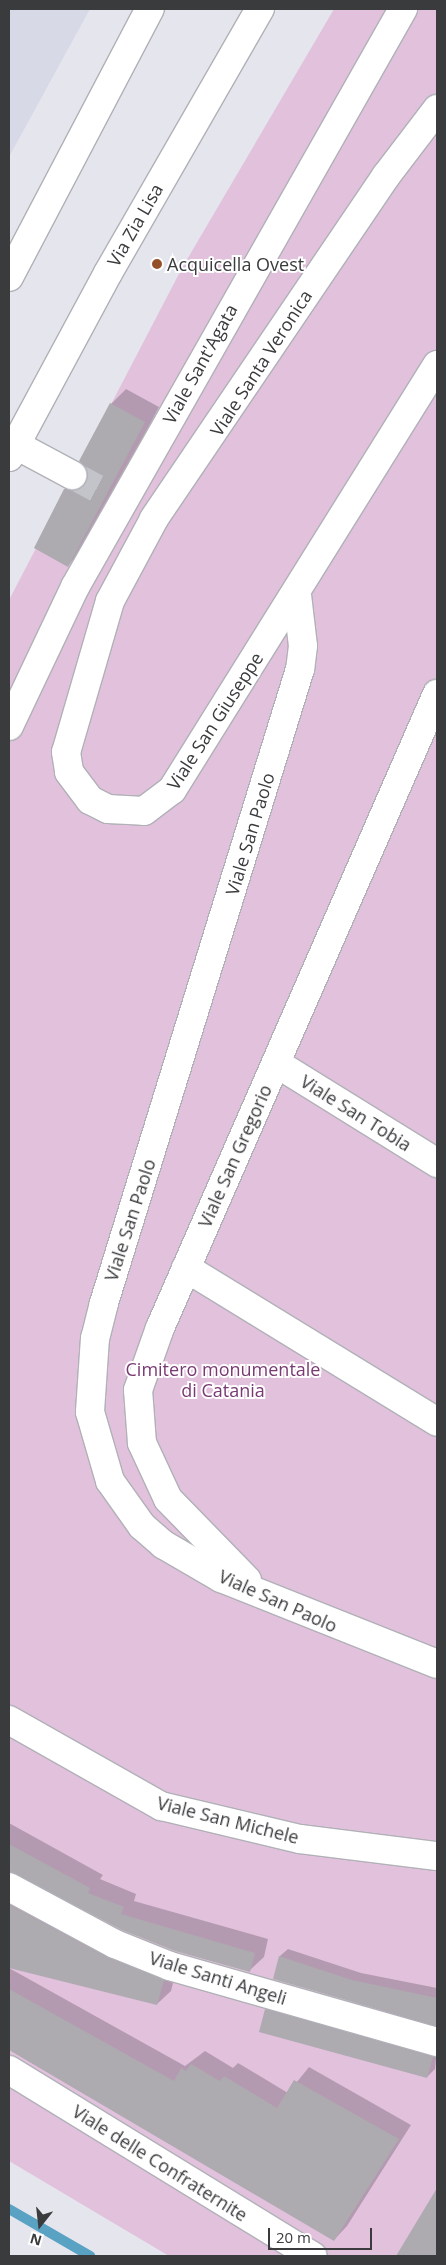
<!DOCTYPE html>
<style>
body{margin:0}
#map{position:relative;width:446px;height:2265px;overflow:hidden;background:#e5e6ed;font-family:"Open Sans",sans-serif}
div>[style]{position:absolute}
.built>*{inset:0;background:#d7d9e7}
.green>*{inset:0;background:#e2c1dd}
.shadow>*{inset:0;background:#0003}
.stream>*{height:10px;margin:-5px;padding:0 5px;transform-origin:5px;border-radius:5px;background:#59a2c3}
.building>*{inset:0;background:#adaab0}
.pedestrian-tunnel>*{height:28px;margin-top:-14px;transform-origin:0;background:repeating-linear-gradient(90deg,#c3c4ca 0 28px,transparent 0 42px)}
.roads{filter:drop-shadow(1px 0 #b0b1b7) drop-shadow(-1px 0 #b0b1b7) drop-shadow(0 1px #b0b1b7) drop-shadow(0 -1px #b0b1b7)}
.pedestrian>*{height:28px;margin:-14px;padding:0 14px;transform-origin:14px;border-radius:14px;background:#fff}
.primary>*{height:28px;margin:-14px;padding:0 14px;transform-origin:14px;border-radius:14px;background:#fff}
.dots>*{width:14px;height:14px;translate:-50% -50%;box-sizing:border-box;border:2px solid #fff;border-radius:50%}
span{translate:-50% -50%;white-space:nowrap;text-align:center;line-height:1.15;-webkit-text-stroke:4px #fff;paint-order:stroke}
.street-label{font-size:18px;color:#3a3b3d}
.poi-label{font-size:18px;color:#3a3b3d}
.left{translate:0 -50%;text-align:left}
.park-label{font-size:18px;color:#793973}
.frame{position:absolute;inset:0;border:10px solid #3a3b3d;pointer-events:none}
.north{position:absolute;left:15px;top:2200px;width:50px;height:50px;-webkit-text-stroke:4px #fff;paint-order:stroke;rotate:196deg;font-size:14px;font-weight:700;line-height:20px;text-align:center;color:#3a3b3d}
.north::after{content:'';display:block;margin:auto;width:18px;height:22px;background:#3a3b3d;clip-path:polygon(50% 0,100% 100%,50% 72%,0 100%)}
.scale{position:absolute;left:268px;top:2228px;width:104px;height:22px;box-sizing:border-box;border:2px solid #3a3b3d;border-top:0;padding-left:6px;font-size:15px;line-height:18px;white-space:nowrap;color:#3a3b3d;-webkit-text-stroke:4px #fff;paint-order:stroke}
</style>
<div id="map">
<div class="built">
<div style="clip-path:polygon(9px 9px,90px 9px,9px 157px)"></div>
</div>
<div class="green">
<div style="clip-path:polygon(334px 9px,437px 9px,437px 2256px,169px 2256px,9px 2161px,9px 600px,182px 268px)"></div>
</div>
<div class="shadow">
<div style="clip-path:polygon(126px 389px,159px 407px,83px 550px,68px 565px,66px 489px,80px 474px,87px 474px,111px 404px)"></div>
<div style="clip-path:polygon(9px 1823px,103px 1875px,100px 1879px,136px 1894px,134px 1901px,268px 1939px,264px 1957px,250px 1970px,122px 1929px,9px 1870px)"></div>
<div style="clip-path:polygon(9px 1881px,177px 1967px,171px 1991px,157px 2004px,9px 1966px)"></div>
<div style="clip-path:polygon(288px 1949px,361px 1973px,437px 1988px,437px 2027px,275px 1978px,280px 1956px)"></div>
<div style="clip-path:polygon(9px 1968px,185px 2066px,205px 2051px,233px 2068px,238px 2063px,288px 2093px,309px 2067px,411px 2125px,347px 2226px,334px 2240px,9px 2035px)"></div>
<div style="clip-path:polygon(274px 2002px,437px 2048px,435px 2069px,427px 2077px,266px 2010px)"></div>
<div style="clip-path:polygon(437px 2195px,437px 2256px,398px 2256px,430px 2202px)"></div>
</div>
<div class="stream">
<div style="left:9px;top:2209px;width:94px;rotate:30.1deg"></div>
</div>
<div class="building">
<div style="clip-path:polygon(110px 403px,145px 422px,68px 567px,34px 548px,64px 489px,80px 488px,86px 482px,85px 467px,79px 461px)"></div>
<div style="clip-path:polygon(9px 1844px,90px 1888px,88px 1893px,124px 1907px,121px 1914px,255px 1953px,250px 1972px,175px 1951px,122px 1930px,9px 1871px)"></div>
<div style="clip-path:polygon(9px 1905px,108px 1958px,164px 1980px,157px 2005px,9px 1968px)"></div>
<div style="clip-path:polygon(279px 1956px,352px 1980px,437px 1998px,437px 2026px,273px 1979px)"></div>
<div style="clip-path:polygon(9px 1989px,174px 2081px,181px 2068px,186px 2071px,191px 2064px,220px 2081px,224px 2076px,277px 2108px,294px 2080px,399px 2139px,334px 2241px,9px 2050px)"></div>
<div style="clip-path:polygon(265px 2009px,433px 2057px,427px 2078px,259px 2032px)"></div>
<div style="clip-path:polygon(437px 2188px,437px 2256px,396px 2256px)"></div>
</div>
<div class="pedestrian-tunnel">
<div style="left:72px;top:475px;width:40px;rotate:28deg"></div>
</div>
<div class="roads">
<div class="pedestrian">
<div style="left:437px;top:109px;width:84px;rotate:127.3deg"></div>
<div style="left:386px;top:176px;width:414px;rotate:124.1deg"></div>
<div style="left:154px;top:519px;width:93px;rotate:118.2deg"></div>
<div style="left:110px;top:601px;width:157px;rotate:106.2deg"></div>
<div style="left:66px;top:752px;width:20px;rotate:81deg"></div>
<div style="left:69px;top:772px;width:35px;rotate:53deg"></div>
<div style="left:90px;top:800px;width:20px;rotate:27deg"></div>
<div style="left:108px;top:809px;width:36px;rotate:3deg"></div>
<div style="left:144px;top:811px;width:35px;rotate:-37deg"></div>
<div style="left:172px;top:790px;width:501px;rotate:-58.06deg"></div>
<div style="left:16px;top:445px;width:64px;rotate:28.2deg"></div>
<div style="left:297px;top:595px;width:51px;rotate:83.3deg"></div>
<div style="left:303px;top:646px;width:23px;rotate:97deg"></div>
<div style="left:300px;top:669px;width:664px;rotate:107.18deg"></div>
<div style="left:104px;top:1303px;width:36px;rotate:104deg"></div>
<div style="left:95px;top:1338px;width:74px;rotate:93.9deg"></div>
<div style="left:90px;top:1412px;width:72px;rotate:73.8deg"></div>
<div style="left:110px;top:1481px;width:55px;rotate:54.6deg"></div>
<div style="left:142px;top:1526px;width:29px;rotate:41deg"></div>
<div style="left:164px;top:1545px;width:66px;rotate:30.1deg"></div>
<div style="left:221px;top:1578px;width:232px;rotate:21.7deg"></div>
<div style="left:9px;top:726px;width:154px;rotate:-64.6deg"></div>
<div style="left:75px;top:587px;width:665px;rotate:-60.43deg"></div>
<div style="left:276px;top:1063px;width:190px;rotate:31.8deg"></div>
<div style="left:186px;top:1268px;width:294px;rotate:31.5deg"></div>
<div style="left:247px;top:1580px;width:113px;rotate:-134.3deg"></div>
<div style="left:168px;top:1499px;width:62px;rotate:-114.9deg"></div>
<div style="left:142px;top:1443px;width:53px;rotate:-94.3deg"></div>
<div style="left:138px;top:1390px;width:66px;rotate:-70.5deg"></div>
<div style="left:160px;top:1328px;width:692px;rotate:-66.4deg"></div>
<div style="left:9px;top:1720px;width:175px;rotate:29.5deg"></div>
<div style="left:161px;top:1806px;width:143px;rotate:13.4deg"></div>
<div style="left:300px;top:1839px;width:138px;rotate:7.1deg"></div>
<div style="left:9px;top:1887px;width:120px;rotate:28.3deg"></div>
<div style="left:115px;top:1944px;width:59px;rotate:21.8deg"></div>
<div style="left:170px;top:1966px;width:278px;rotate:15.9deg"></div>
<div style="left:9px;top:2070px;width:356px;rotate:31.5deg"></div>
</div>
<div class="primary">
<div style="left:9px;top:277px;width:303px;rotate:-62.3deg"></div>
<div style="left:9px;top:457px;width:209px;rotate:-61.7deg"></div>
<div style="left:108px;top:273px;width:305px;rotate:-60.1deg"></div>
</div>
</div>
<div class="dots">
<div style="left:157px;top:264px;background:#965029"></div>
</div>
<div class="street-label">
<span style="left:135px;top:225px;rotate:-60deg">Via Zia Lisa</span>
<span style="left:261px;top:363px;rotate:-57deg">Viale Santa Veronica</span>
<span style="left:200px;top:364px;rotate:-61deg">Viale Sant'Agata</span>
<span style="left:215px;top:721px;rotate:-57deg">Viale San Giuseppe</span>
<span style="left:250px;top:834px;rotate:-73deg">Viale San Paolo</span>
<span style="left:356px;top:1113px;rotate:32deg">Viale San Tobia</span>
<span style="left:235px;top:1156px;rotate:-66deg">Viale San Gregorio</span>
<span style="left:130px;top:1220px;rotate:-72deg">Viale San Paolo</span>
<span style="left:278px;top:1601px;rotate:24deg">Viale San Paolo</span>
<span style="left:228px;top:1820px;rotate:14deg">Viale San Michele</span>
<span style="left:218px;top:1978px;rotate:17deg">Viale Santi Angeli</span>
<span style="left:160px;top:2163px;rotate:32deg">Viale delle Confraternite</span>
</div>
<div class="poi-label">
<span class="left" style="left:167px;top:264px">Acquicella Ovest</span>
</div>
<div class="park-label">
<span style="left:223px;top:1380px">Cimitero monumentale<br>di Catania</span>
</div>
<div class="frame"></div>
<div class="north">N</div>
<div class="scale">20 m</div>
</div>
